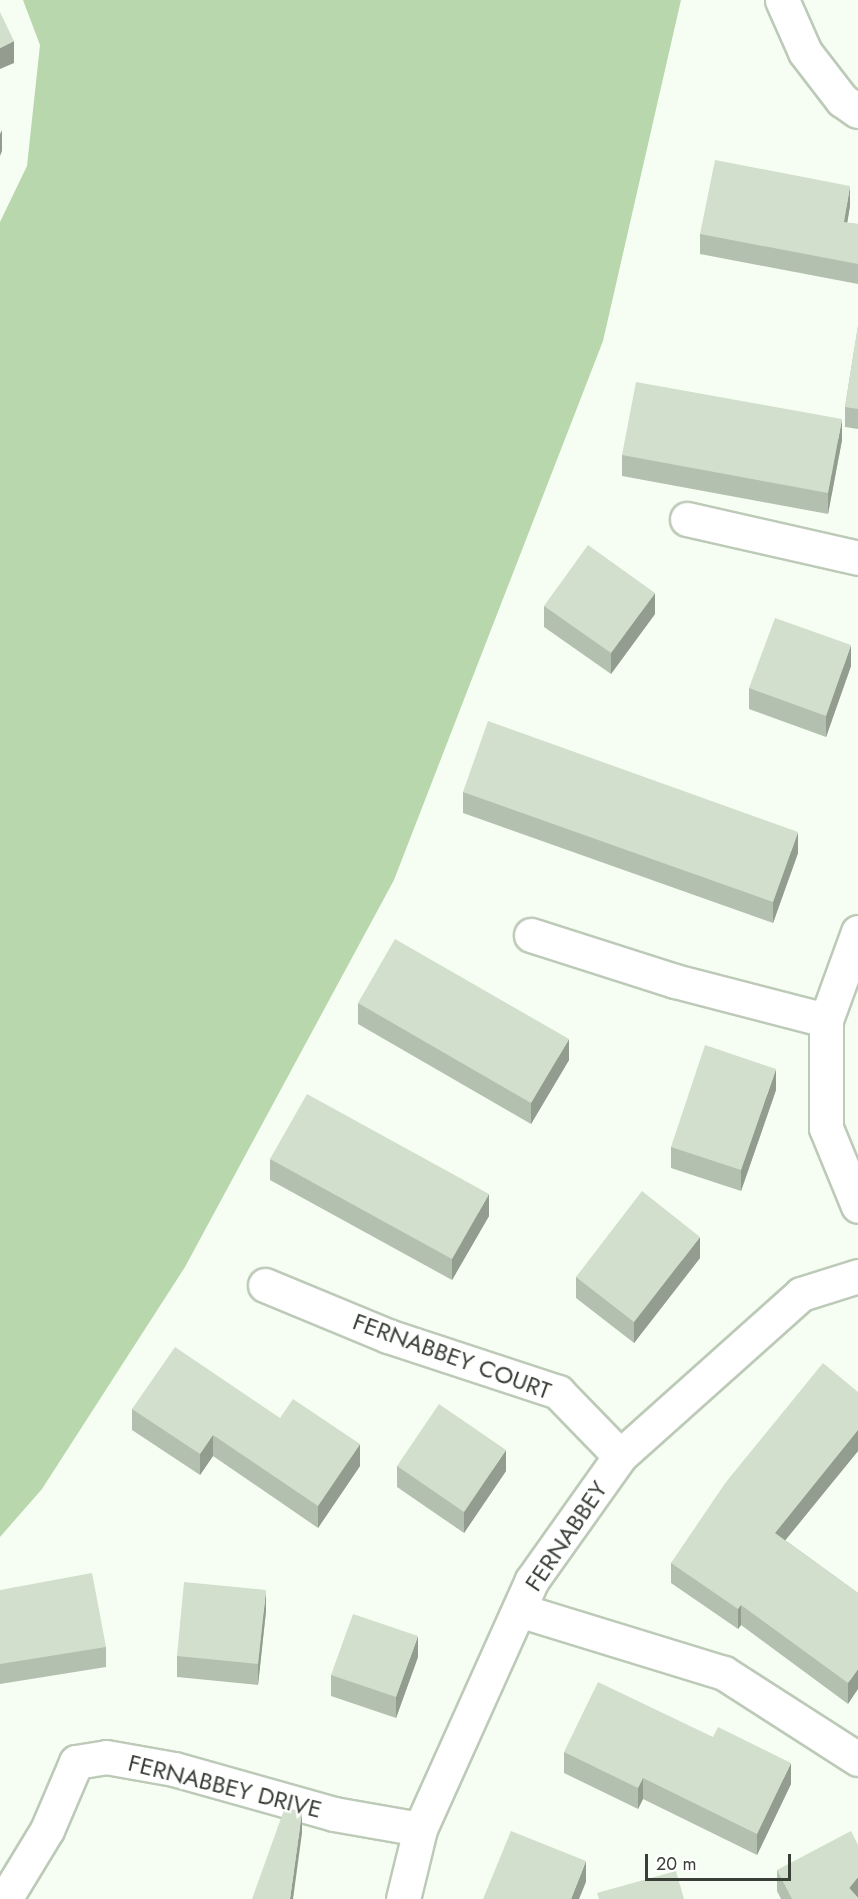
<!DOCTYPE html>
<style>
body{margin:0}
#map{position:relative;width:858px;height:1899px;overflow:hidden;background:#f6fef3;font-family:Jost,sans-serif}
div>[style]{position:absolute}
.green>*{inset:0;background:#b8d7ad}
.roads{filter:drop-shadow(2px 0 #bdcab8) drop-shadow(-2px 0 #bdcab8) drop-shadow(0 2px #bdcab8) drop-shadow(0 -2px #bdcab8)}
.street>*{height:33px;margin:-16.5px;padding:0 16.5px;transform-origin:16.5px;border-radius:16.5px;background:#fff}
.wall>*{inset:0;background:#b4c0af}
.shaded-wall>*{inset:0;background:#929c8f}
.building>*{inset:0;background:#d1dfcc}
span{translate:-50% -50%;white-space:nowrap;text-align:center;line-height:1.15;-webkit-text-stroke:4.5px #fff;paint-order:stroke}
.street-label{font-size:24px;color:#393f37}
.scale{position:absolute;left:645px;top:1854px;width:146px;height:27px;box-sizing:border-box;border:3px solid #393f37;border-top:0;padding-left:8px;font-size:18px;line-height:21px;white-space:nowrap;color:#393f37;-webkit-text-stroke:4px #fff;paint-order:stroke}
</style>
<div id="map">
<div class="green">
<div style="clip-path:polygon(23px 0,681px 0,603px 341px,394px 880px,185px 1267px,42px 1489px,0 1537px,0 222px,27px 166px,40px 45px)"></div>
</div>
<div class="roads">
<div class="street">
<div style="left:782px;top:0;width:57px;rotate:66.1deg"></div>
<div style="left:805px;top:52px;width:61px;rotate:52.4deg"></div>
<div style="left:842px;top:100px;width:19px;rotate:35deg"></div>
<div style="left:687px;top:519px;width:175px;rotate:12.8deg"></div>
<div style="left:858px;top:932px;width:94px;rotate:110deg"></div>
<div style="left:826px;top:1020px;width:108px;rotate:90deg"></div>
<div style="left:826px;top:1128px;width:84px;rotate:67.7deg"></div>
<div style="left:531px;top:935px;width:151px;rotate:17.7deg"></div>
<div style="left:675px;top:981px;width:156px;rotate:14.5deg"></div>
<div style="left:265px;top:1285px;width:133px;rotate:22.5deg"></div>
<div style="left:388px;top:1336px;width:179px;rotate:18.2deg"></div>
<div style="left:558px;top:1392px;width:89px;rotate:45.9deg"></div>
<div style="left:519px;top:1610px;width:214px;rotate:17.1deg"></div>
<div style="left:724px;top:1673px;width:159px;rotate:32.7deg"></div>
<div style="left:5px;top:1899px;width:81px;rotate:-58.7deg"></div>
<div style="left:47px;top:1830px;width:74px;rotate:-66.9deg"></div>
<div style="left:76px;top:1762px;width:30px;rotate:-9deg"></div>
<div style="left:106px;top:1757px;width:69px;rotate:10deg"></div>
<div style="left:174px;top:1769px;width:166px;rotate:15.7deg"></div>
<div style="left:334px;top:1814px;width:87px;rotate:9.9deg"></div>
<div style="left:403px;top:1899px;width:72px;rotate:-76.3deg"></div>
<div style="left:420px;top:1829px;width:273px;rotate:-65.8deg"></div>
<div style="left:532px;top:1580px;width:152px;rotate:-54.6deg"></div>
<div style="left:620px;top:1456px;width:243px;rotate:-41.8deg"></div>
<div style="left:801px;top:1294px;width:60px;rotate:-17.5deg"></div>
</div>
</div>
<div class="wall">
<div style="clip-path:polygon(850px 206px,847px 223px,858px 224px,858px 284px,700px 254px,700px 234px)"></div>
<div style="clip-path:polygon(858px 326px,858px 429px,845px 427px,845px 407px)"></div>
<div style="clip-path:polygon(842px 440px,828px 514px,622px 476px,622px 455px)"></div>
<div style="clip-path:polygon(544px 606px,655px 614px,611px 674px,544px 627px)"></div>
<div style="clip-path:polygon(851px 666px,826px 737px,749px 709px,749px 688px)"></div>
<div style="clip-path:polygon(463px 792px,798px 853px,773px 923px,463px 813px)"></div>
<div style="clip-path:polygon(358px 1003px,569px 1060px,531px 1124px,358px 1024px)"></div>
<div style="clip-path:polygon(776px 1090px,741px 1191px,671px 1168px,671px 1147px)"></div>
<div style="clip-path:polygon(270px 1159px,489px 1216px,452px 1280px,270px 1180px)"></div>
<div style="clip-path:polygon(700px 1258px,634px 1343px,576px 1298px,576px 1277px)"></div>
<div style="clip-path:polygon(858px 1392px,858px 1451px,785px 1540px,858px 1593px,848px 1704px,741px 1625px,738px 1629px,671px 1583px,671px 1563px)"></div>
<div style="clip-path:polygon(132px 1409px,280px 1418px,360px 1466px,318px 1528px,213px 1456px,200px 1475px,132px 1430px)"></div>
<div style="clip-path:polygon(397px 1466px,506px 1471px,464px 1533px,397px 1487px)"></div>
<div style="clip-path:polygon(0 1590px,106px 1647px,106px 1667px,0 1684px)"></div>
<div style="clip-path:polygon(266px 1611px,258px 1685px,177px 1677px,177px 1656px)"></div>
<div style="clip-path:polygon(418px 1657px,396px 1718px,331px 1696px,331px 1675px)"></div>
<div style="clip-path:polygon(713px 1737px,791px 1784px,757px 1855px,643px 1799px,638px 1809px,564px 1773px,564px 1752px)"></div>
<div style="clip-path:polygon(777px 1870px,858px 1899px,781px 1899px,777px 1891px)"></div>
</div>
<div class="shaded-wall">
<div style="clip-path:polygon(14px 41px,14px 63px,0 69px,0 48px)"></div>
<div style="clip-path:polygon(2px 130px,2px 151px,0 156px,0 134px)"></div>
<div style="clip-path:polygon(850px 186px,850px 206px,844px 242px,844px 222px)"></div>
<div style="clip-path:polygon(842px 419px,842px 440px,828px 514px,828px 493px)"></div>
<div style="clip-path:polygon(655px 593px,655px 614px,611px 674px,611px 653px)"></div>
<div style="clip-path:polygon(851px 645px,851px 666px,826px 737px,826px 716px)"></div>
<div style="clip-path:polygon(798px 832px,798px 853px,773px 923px,773px 902px)"></div>
<div style="clip-path:polygon(569px 1039px,569px 1060px,531px 1124px,531px 1103px)"></div>
<div style="clip-path:polygon(776px 1069px,776px 1090px,741px 1191px,741px 1170px)"></div>
<div style="clip-path:polygon(489px 1194px,489px 1216px,452px 1280px,452px 1259px)"></div>
<div style="clip-path:polygon(700px 1237px,700px 1258px,634px 1343px,634px 1322px)"></div>
<div style="clip-path:polygon(858px 1430px,858px 1451px,775px 1553px,775px 1533px)"></div>
<div style="clip-path:polygon(213px 1435px,213px 1456px,200px 1475px,200px 1454px)"></div>
<div style="clip-path:polygon(360px 1444px,360px 1466px,318px 1528px,318px 1506px)"></div>
<div style="clip-path:polygon(506px 1450px,506px 1471px,464px 1533px,464px 1512px)"></div>
<div style="clip-path:polygon(266px 1590px,266px 1611px,258px 1685px,258px 1664px)"></div>
<div style="clip-path:polygon(741px 1605px,741px 1625px,738px 1629px,738px 1609px)"></div>
<div style="clip-path:polygon(418px 1636px,418px 1657px,396px 1718px,396px 1697px)"></div>
<div style="clip-path:polygon(858px 1669px,858px 1689px,848px 1704px,848px 1683px)"></div>
<div style="clip-path:polygon(791px 1763px,791px 1784px,757px 1855px,757px 1834px)"></div>
<div style="clip-path:polygon(643px 1778px,643px 1799px,638px 1809px,638px 1788px)"></div>
<div style="clip-path:polygon(302px 1812px,302px 1833px,293px 1899px,290px 1899px)"></div>
<div style="clip-path:polygon(586px 1861px,586px 1882px,579px 1899px,571px 1899px)"></div>
<div style="clip-path:polygon(858px 1877px,858px 1898px,849px 1888px)"></div>
</div>
<div class="building">
<div style="clip-path:polygon(0 12px,14px 41px,0 48px)"></div>
<div style="clip-path:polygon(715px 160px,850px 186px,844px 222px,858px 224px,858px 264px,700px 234px)"></div>
<div style="clip-path:polygon(858px 326px,858px 409px,845px 407px)"></div>
<div style="clip-path:polygon(636px 382px,842px 419px,828px 493px,622px 455px)"></div>
<div style="clip-path:polygon(588px 545px,655px 593px,611px 653px,544px 606px)"></div>
<div style="clip-path:polygon(775px 618px,851px 645px,826px 716px,749px 688px)"></div>
<div style="clip-path:polygon(488px 721px,798px 832px,773px 902px,463px 792px)"></div>
<div style="clip-path:polygon(395px 939px,569px 1039px,531px 1103px,358px 1003px)"></div>
<div style="clip-path:polygon(705px 1045px,776px 1069px,741px 1170px,671px 1147px)"></div>
<div style="clip-path:polygon(307px 1094px,489px 1194px,452px 1259px,270px 1159px)"></div>
<div style="clip-path:polygon(642px 1191px,700px 1237px,634px 1322px,576px 1277px)"></div>
<div style="clip-path:polygon(175px 1347px,280px 1418px,293px 1399px,360px 1444px,318px 1506px,213px 1435px,200px 1454px,132px 1409px)"></div>
<div style="clip-path:polygon(823px 1363px,858px 1392px,858px 1430px,775px 1533px,858px 1593px,858px 1669px,848px 1683px,741px 1605px,738px 1609px,671px 1563px,726px 1482px)"></div>
<div style="clip-path:polygon(439px 1404px,506px 1450px,464px 1512px,397px 1466px)"></div>
<div style="clip-path:polygon(92px 1573px,106px 1647px,0 1664px,0 1590px)"></div>
<div style="clip-path:polygon(184px 1582px,266px 1590px,258px 1664px,177px 1656px)"></div>
<div style="clip-path:polygon(353px 1614px,418px 1636px,396px 1697px,331px 1675px)"></div>
<div style="clip-path:polygon(598px 1682px,713px 1737px,718px 1727px,791px 1763px,757px 1834px,643px 1778px,638px 1788px,564px 1752px)"></div>
<div style="clip-path:polygon(285px 1807px,302px 1812px,290px 1899px,252px 1899px)"></div>
<div style="clip-path:polygon(511px 1831px,586px 1861px,571px 1899px,483px 1899px)"></div>
<div style="clip-path:polygon(851px 1831px,858px 1845px,858px 1877px,849px 1888px,858px 1898px,858px 1899px,792px 1899px,777px 1870px)"></div>
<div style="clip-path:polygon(676px 1871px,684px 1899px,599px 1899px,597px 1893px)"></div>
</div>
<div class="street-label">
<span style="left:452px;top:1356px;rotate:20deg">FERNABBEY COURT</span>
<span style="left:566px;top:1536px;rotate:-56deg">FERNABBEY</span>
<span style="left:225px;top:1786px;rotate:14deg">FERNABBEY DRIVE</span>
</div>
<div class="scale">20 m</div>
</div>
